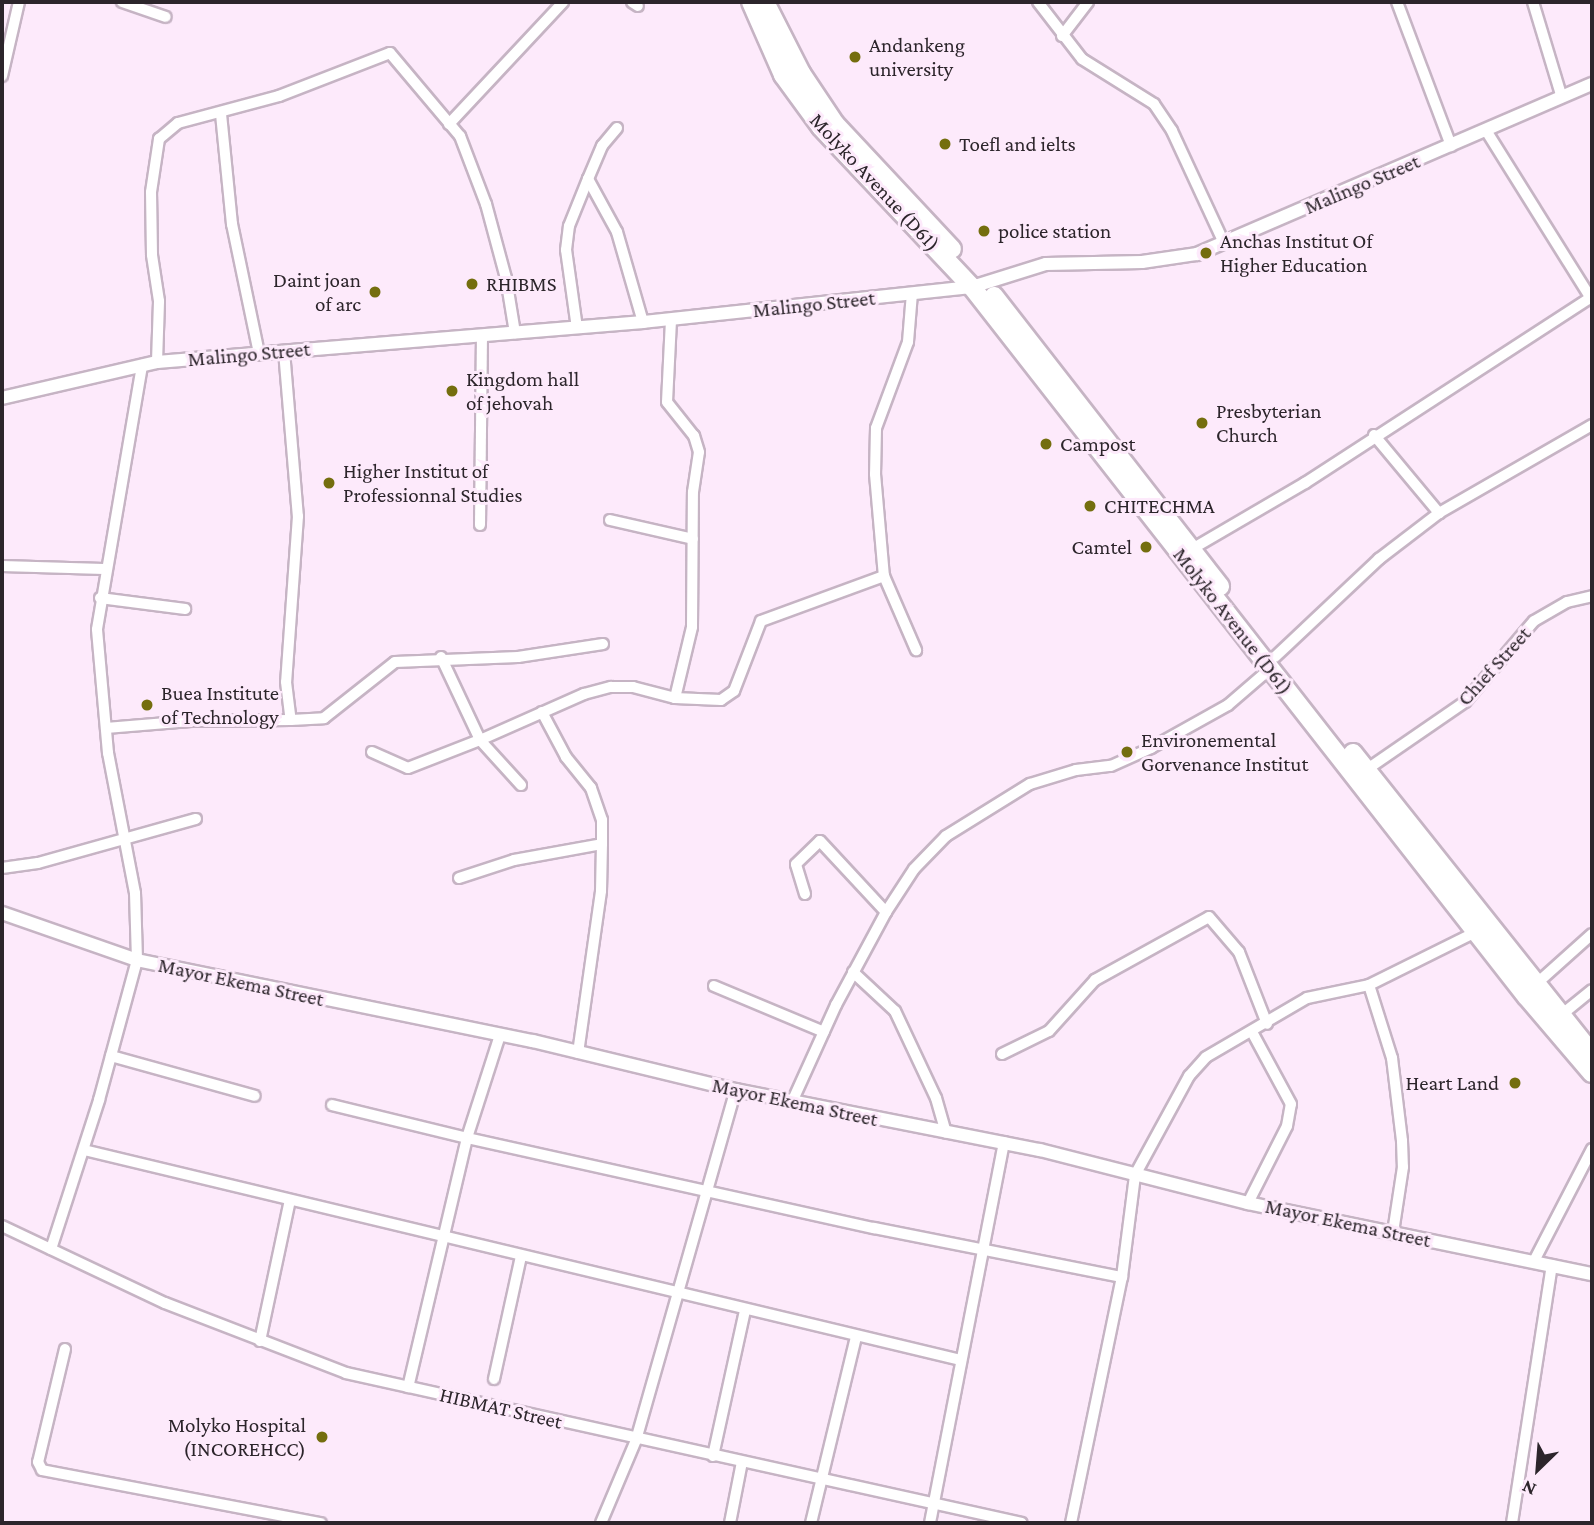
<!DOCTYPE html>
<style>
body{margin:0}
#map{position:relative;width:1594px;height:1525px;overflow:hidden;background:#fdeafb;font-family:"Crimson Pro",serif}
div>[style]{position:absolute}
.roads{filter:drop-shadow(2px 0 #c6b4c4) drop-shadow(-2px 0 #c6b4c4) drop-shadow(0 2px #c6b4c4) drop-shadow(0 -2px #c6b4c4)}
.minor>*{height:10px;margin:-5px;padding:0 5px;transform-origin:5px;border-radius:5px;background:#fff}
.tertiary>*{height:12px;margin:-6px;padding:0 6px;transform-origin:6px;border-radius:6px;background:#fff}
.trunk>*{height:18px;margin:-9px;padding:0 9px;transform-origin:9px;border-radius:9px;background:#fff}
.dots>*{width:19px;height:19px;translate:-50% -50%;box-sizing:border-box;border:4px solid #fdeafb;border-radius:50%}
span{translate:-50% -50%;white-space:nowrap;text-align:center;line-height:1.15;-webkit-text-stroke:6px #fdeafb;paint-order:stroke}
.poi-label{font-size:21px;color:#2c252b}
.left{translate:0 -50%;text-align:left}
.right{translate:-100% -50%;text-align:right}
.street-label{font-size:21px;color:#2c252b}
.frame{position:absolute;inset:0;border:4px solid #2c252b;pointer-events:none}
.north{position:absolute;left:1503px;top:1434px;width:70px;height:70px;-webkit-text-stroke:5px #fdeafb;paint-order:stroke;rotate:205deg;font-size:19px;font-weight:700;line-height:28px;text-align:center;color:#2c252b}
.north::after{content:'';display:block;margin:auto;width:24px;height:32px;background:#2c252b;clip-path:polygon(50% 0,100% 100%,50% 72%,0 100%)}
</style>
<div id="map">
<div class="roads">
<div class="minor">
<div style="left:122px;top:2px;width:46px;rotate:18.8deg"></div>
<div style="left:632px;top:2px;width:7px;rotate:34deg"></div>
<div style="left:1038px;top:2px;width:72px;rotate:52.3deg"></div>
<div style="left:1082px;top:59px;width:85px;rotate:32deg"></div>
<div style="left:1154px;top:104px;width:32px;rotate:56deg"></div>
<div style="left:1172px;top:131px;width:123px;rotate:65.1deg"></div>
<div style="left:1397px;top:2px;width:154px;rotate:69.4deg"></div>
<div style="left:1533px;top:2px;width:97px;rotate:73.2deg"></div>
<div style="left:1062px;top:36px;width:43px;rotate:-52.6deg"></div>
<div style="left:2px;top:76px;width:76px;rotate:-77.1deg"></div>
<div style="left:221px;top:114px;width:111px;rotate:84.3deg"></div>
<div style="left:232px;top:224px;width:132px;rotate:78.2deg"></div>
<div style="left:449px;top:124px;width:167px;rotate:-46.9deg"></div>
<div style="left:617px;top:128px;width:23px;rotate:130deg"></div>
<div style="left:602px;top:146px;width:36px;rotate:113deg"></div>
<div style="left:588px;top:179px;width:60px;rotate:61.3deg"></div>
<div style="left:617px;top:232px;width:94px;rotate:73.9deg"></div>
<div style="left:1487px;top:132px;width:198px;rotate:58deg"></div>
<div style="left:912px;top:293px;width:49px;rotate:94.7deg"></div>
<div style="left:908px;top:342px;width:92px;rotate:110.4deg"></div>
<div style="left:876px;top:428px;width:46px;rotate:91.2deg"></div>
<div style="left:875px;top:474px;width:102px;rotate:85deg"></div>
<div style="left:884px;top:576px;width:81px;rotate:66.6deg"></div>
<div style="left:577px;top:328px;width:79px;rotate:-98deg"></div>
<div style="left:566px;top:250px;width:24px;rotate:-83deg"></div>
<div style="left:569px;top:226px;width:51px;rotate:-68deg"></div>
<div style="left:284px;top:351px;width:166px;rotate:85.2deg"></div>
<div style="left:298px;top:516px;width:166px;rotate:94.1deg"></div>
<div style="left:286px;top:682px;width:38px;rotate:83deg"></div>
<div style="left:291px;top:720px;width:33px;rotate:-3deg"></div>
<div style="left:324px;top:718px;width:90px;rotate:-38.3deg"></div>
<div style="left:395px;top:662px;width:123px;rotate:-2.3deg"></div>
<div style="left:518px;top:657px;width:86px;rotate:-8.7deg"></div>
<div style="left:157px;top:362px;width:61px;rotate:-88.1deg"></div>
<div style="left:159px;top:301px;width:47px;rotate:-98.7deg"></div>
<div style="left:152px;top:255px;width:63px;rotate:-90.9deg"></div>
<div style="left:151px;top:192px;width:54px;rotate:-81.4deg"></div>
<div style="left:159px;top:139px;width:25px;rotate:-40deg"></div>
<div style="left:178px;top:123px;width:105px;rotate:-15deg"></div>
<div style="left:279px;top:96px;width:119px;rotate:-21.2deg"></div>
<div style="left:390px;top:53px;width:109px;rotate:49.9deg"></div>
<div style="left:460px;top:136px;width:73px;rotate:69.1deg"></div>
<div style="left:486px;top:204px;width:77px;rotate:74.9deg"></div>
<div style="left:506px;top:278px;width:56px;rotate:80.7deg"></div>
<div style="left:1374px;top:435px;width:102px;rotate:50.2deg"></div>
<div style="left:1439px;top:513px;width:177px;rotate:-29.9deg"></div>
<div style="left:610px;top:520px;width:85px;rotate:12.9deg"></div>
<div style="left:480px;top:525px;width:190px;rotate:-89.4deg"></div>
<div style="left:1192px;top:549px;width:131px;rotate:-30.3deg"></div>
<div style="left:1305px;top:483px;width:340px;rotate:-33deg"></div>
<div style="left:2px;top:566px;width:102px;rotate:1.7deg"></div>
<div style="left:100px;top:598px;width:86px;rotate:7.4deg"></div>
<div style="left:441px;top:657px;width:92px;rotate:64.8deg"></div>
<div style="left:480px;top:740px;width:114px;rotate:-23.9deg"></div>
<div style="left:584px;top:694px;width:28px;rotate:-15deg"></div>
<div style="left:611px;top:687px;width:22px"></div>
<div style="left:633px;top:687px;width:43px;rotate:14.7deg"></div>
<div style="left:675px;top:698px;width:73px;rotate:-76.5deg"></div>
<div style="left:692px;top:627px;width:135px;rotate:-89.6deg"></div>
<div style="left:693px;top:492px;width:40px;rotate:-81.5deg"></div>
<div style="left:699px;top:452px;width:17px;rotate:-107deg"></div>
<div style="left:694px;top:436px;width:43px;rotate:-128.5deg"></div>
<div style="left:667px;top:402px;width:83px;rotate:-87.2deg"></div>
<div style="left:1275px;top:657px;width:143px;rotate:-43.3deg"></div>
<div style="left:1379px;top:559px;width:76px;rotate:-37.5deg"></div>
<div style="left:675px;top:698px;width:46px;rotate:2.5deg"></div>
<div style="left:721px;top:700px;width:16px;rotate:-35deg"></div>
<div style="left:734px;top:691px;width:75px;rotate:-68.9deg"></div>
<div style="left:761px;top:621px;width:131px;rotate:-20.1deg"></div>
<div style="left:106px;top:728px;width:85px;rotate:-4.7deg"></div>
<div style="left:191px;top:721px;width:100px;rotate:-0.6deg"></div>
<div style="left:372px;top:752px;width:39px;rotate:24deg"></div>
<div style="left:408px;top:768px;width:77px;rotate:-21.3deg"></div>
<div style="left:480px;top:740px;width:61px;rotate:47.7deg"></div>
<div style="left:1363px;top:772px;width:124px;rotate:-34.5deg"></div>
<div style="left:1465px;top:702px;width:106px;rotate:-49.6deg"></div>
<div style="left:1534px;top:621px;width:38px;rotate:-30deg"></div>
<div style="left:1567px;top:602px;width:26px;rotate:-13deg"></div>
<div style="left:2px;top:868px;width:36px;rotate:-8deg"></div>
<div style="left:38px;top:863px;width:164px;rotate:-15.6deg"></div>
<div style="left:459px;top:878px;width:58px;rotate:-18.1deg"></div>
<div style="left:514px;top:860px;width:89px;rotate:-10.3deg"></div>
<div style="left:602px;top:844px;width:24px;rotate:-90deg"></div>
<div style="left:602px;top:820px;width:34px;rotate:-109deg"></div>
<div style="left:591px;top:788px;width:40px;rotate:-129deg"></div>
<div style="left:566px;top:757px;width:51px;rotate:-118.1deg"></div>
<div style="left:805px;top:894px;width:31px;rotate:-107deg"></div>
<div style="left:796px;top:864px;width:33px;rotate:-44deg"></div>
<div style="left:820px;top:841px;width:97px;rotate:47.1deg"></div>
<div style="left:853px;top:972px;width:57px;rotate:42.9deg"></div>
<div style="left:895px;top:1011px;width:96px;rotate:64.8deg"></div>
<div style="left:936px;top:1098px;width:36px;rotate:74deg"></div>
<div style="left:1369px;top:985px;width:77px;rotate:72.5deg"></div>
<div style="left:1392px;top:1058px;width:84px;rotate:83.1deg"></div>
<div style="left:1402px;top:1141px;width:26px;rotate:88deg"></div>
<div style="left:1403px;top:1167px;width:66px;rotate:98.7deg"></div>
<div style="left:1535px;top:985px;width:76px;rotate:-41.8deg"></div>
<div style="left:714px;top:986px;width:119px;rotate:22.7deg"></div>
<div style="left:1560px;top:1016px;width:41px;rotate:-39.1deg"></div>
<div style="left:500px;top:1035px;width:108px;rotate:107.8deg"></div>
<div style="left:467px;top:1138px;width:417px;rotate:12.5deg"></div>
<div style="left:874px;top:1228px;width:253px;rotate:11.2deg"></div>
<div style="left:578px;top:1053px;width:164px;rotate:-81.9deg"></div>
<div style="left:601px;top:891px;width:47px;rotate:-88.8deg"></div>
<div style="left:1002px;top:1054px;width:52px;rotate:-26.1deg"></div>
<div style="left:1049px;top:1031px;width:69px;rotate:-48deg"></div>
<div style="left:1095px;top:980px;width:130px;rotate:-28.9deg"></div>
<div style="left:1209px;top:917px;width:46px;rotate:49.4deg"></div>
<div style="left:1239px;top:952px;width:77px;rotate:68.7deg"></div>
<div style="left:111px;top:1056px;width:149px;rotate:15.5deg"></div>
<div style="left:792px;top:1102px;width:107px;rotate:-65.6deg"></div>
<div style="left:836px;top:1005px;width:106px;rotate:-61.7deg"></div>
<div style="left:886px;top:912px;width:51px;rotate:-56.9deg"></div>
<div style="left:914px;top:869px;width:46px;rotate:-45.9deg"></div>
<div style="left:946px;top:836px;width:99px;rotate:-31.8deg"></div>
<div style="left:1030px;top:784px;width:48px;rotate:-16.9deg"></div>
<div style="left:1076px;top:770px;width:35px;rotate:-7deg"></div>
<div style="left:1111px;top:766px;width:44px;rotate:-24.2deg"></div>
<div style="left:1151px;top:748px;width:88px;rotate:-29.2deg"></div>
<div style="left:1228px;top:705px;width:57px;rotate:-40.7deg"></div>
<div style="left:332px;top:1105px;width:139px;rotate:13.7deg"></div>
<div style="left:467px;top:1138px;width:256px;rotate:103.3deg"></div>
<div style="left:84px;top:1150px;width:902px;rotate:13.47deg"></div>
<div style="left:1248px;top:1203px;width:86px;rotate:-63.1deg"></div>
<div style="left:1287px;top:1126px;width:22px;rotate:-80deg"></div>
<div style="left:1291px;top:1104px;width:82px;rotate:-118.4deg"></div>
<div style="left:2px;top:1226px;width:180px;rotate:25.3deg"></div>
<div style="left:165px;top:1303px;width:194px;rotate:21.1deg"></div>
<div style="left:346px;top:1373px;width:692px;rotate:12.51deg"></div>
<div style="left:51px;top:1249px;width:157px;rotate:-72.1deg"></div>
<div style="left:99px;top:1100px;width:145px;rotate:-74.8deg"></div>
<div style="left:137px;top:960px;width:67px;rotate:-91.7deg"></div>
<div style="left:135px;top:893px;width:143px;rotate:-100.9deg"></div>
<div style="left:108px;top:753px;width:124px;rotate:-95.1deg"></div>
<div style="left:97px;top:629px;width:268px;rotate:-80.3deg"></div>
<div style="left:1534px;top:1261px;width:126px;rotate:-62.6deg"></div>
<div style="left:260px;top:1341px;width:144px;rotate:-78deg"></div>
<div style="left:65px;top:1349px;width:116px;rotate:103.4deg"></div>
<div style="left:38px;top:1462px;width:9px;rotate:63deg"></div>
<div style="left:42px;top:1470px;width:284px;rotate:10.8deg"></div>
<div style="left:494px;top:1379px;width:126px;rotate:-77.6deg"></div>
<div style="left:713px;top:1456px;width:148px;rotate:-77.6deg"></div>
<div style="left:601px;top:1523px;width:90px;rotate:-67.1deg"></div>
<div style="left:636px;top:1440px;width:364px;rotate:-74.1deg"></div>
<div style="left:730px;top:1523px;width:62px;rotate:-78.9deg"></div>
<div style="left:811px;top:1523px;width:191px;rotate:-76.4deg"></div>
<div style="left:930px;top:1523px;width:388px;rotate:-79deg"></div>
<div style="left:1071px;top:1523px;width:251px;rotate:-78.3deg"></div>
<div style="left:1122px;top:1277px;width:103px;rotate:-82.7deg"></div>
<div style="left:1135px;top:1175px;width:113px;rotate:-61.4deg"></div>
<div style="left:1189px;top:1076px;width:25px;rotate:-48deg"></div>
<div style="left:1206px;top:1057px;width:117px;rotate:-30.3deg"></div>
<div style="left:1307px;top:998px;width:63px;rotate:-11.8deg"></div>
<div style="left:1369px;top:985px;width:119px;rotate:-26.4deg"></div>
<div style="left:1512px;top:1523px;width:261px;rotate:-81.2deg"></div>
</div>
<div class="tertiary">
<div style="left:2px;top:398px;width:159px;rotate:-13.1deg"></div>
<div style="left:157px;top:362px;width:488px;rotate:-4.7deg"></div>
<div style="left:643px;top:322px;width:331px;rotate:-6.1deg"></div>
<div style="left:972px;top:287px;width:77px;rotate:-17.3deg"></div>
<div style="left:1046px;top:264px;width:96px;rotate:-1.2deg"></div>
<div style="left:1142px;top:262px;width:56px;rotate:-8.3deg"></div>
<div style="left:1197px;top:254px;width:430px;rotate:-23.3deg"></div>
<div style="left:2px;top:913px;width:143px;rotate:19.2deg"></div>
<div style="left:137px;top:960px;width:404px;rotate:11.6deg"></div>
<div style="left:533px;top:1041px;width:209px;rotate:13.6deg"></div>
<div style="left:736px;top:1090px;width:310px;rotate:11.2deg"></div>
<div style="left:1040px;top:1150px;width:215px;rotate:14.3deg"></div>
<div style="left:1248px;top:1203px;width:351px;rotate:11.7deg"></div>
</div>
<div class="trunk">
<div style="left:751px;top:2px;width:80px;rotate:66.3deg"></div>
<div style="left:783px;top:75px;width:64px;rotate:53.8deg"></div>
<div style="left:821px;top:127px;width:220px;rotate:46.7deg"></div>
<div style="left:972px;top:287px;width:901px;rotate:51.99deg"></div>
<div style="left:1527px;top:997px;width:100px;rotate:49.5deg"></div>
<div style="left:765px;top:2px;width:80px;rotate:63.1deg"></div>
<div style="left:801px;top:73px;width:61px;rotate:56.3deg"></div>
<div style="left:835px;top:124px;width:171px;rotate:46.9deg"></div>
<div style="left:994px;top:296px;width:368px;rotate:52.1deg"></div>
<div style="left:1353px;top:753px;width:384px;rotate:51.5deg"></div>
</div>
</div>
<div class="dots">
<div style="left:855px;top:57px;background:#746e0e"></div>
<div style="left:945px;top:144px;background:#746e0e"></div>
<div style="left:984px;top:231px;background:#746e0e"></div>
<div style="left:1206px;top:253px;background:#746e0e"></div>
<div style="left:472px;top:284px;background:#746e0e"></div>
<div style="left:375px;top:292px;background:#746e0e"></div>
<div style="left:452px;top:391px;background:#746e0e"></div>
<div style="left:1202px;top:423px;background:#746e0e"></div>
<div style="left:1046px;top:444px;background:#746e0e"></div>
<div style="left:329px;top:483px;background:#746e0e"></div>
<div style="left:1090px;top:506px;background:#746e0e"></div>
<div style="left:1146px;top:547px;background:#746e0e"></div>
<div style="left:147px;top:705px;background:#746e0e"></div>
<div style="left:1127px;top:752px;background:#746e0e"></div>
<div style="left:1515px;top:1083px;background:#746e0e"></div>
<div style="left:322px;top:1437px;background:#746e0e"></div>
</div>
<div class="poi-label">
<span class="left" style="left:869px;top:57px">Andankeng<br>university</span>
<span class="left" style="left:959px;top:144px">Toefl and ielts</span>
<span class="left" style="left:998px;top:231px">police station</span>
<span class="left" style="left:1220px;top:253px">Anchas Institut Of<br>Higher Education</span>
<span class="right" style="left:361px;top:292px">Daint joan<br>of arc</span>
<span class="left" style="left:486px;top:284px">RHIBMS</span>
<span class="left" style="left:466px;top:391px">Kingdom hall<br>of jehovah</span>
<span class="left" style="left:1216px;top:423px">Presbyterian<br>Church</span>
<span class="left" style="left:1060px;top:444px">Campost</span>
<span class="left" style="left:343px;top:483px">Higher Institut of<br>Professionnal Studies</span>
<span class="left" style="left:1104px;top:506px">CHITECHMA</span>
<span class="right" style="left:1132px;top:547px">Camtel</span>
<span class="left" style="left:161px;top:705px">Buea Institute<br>of Technology</span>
<span class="left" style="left:1141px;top:752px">Environemental<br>Gorvenance Institut</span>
<span class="right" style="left:1499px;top:1083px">Heart Land</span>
<span class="right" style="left:306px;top:1437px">Molyko Hospital<br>(INCOREHCC)</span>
</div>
<div class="street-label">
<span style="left:875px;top:182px;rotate:47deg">Molyko Avenue (D61)</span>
<span style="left:1362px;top:184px;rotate:-23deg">Malingo Street</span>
<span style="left:814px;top:304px;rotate:-6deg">Malingo Street</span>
<span style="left:249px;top:354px;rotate:-5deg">Malingo Street</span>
<span style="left:1233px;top:621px;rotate:52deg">Molyko Avenue (D61)</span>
<span style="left:1494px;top:666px;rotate:-48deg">Chief Street</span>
<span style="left:241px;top:982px;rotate:12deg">Mayor Ekema Street</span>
<span style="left:795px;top:1102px;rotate:12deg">Mayor Ekema Street</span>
<span style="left:1348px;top:1223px;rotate:12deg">Mayor Ekema Street</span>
<span style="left:501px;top:1408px;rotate:13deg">HIBMAT Street</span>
</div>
<div class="frame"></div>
<div class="north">N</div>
</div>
